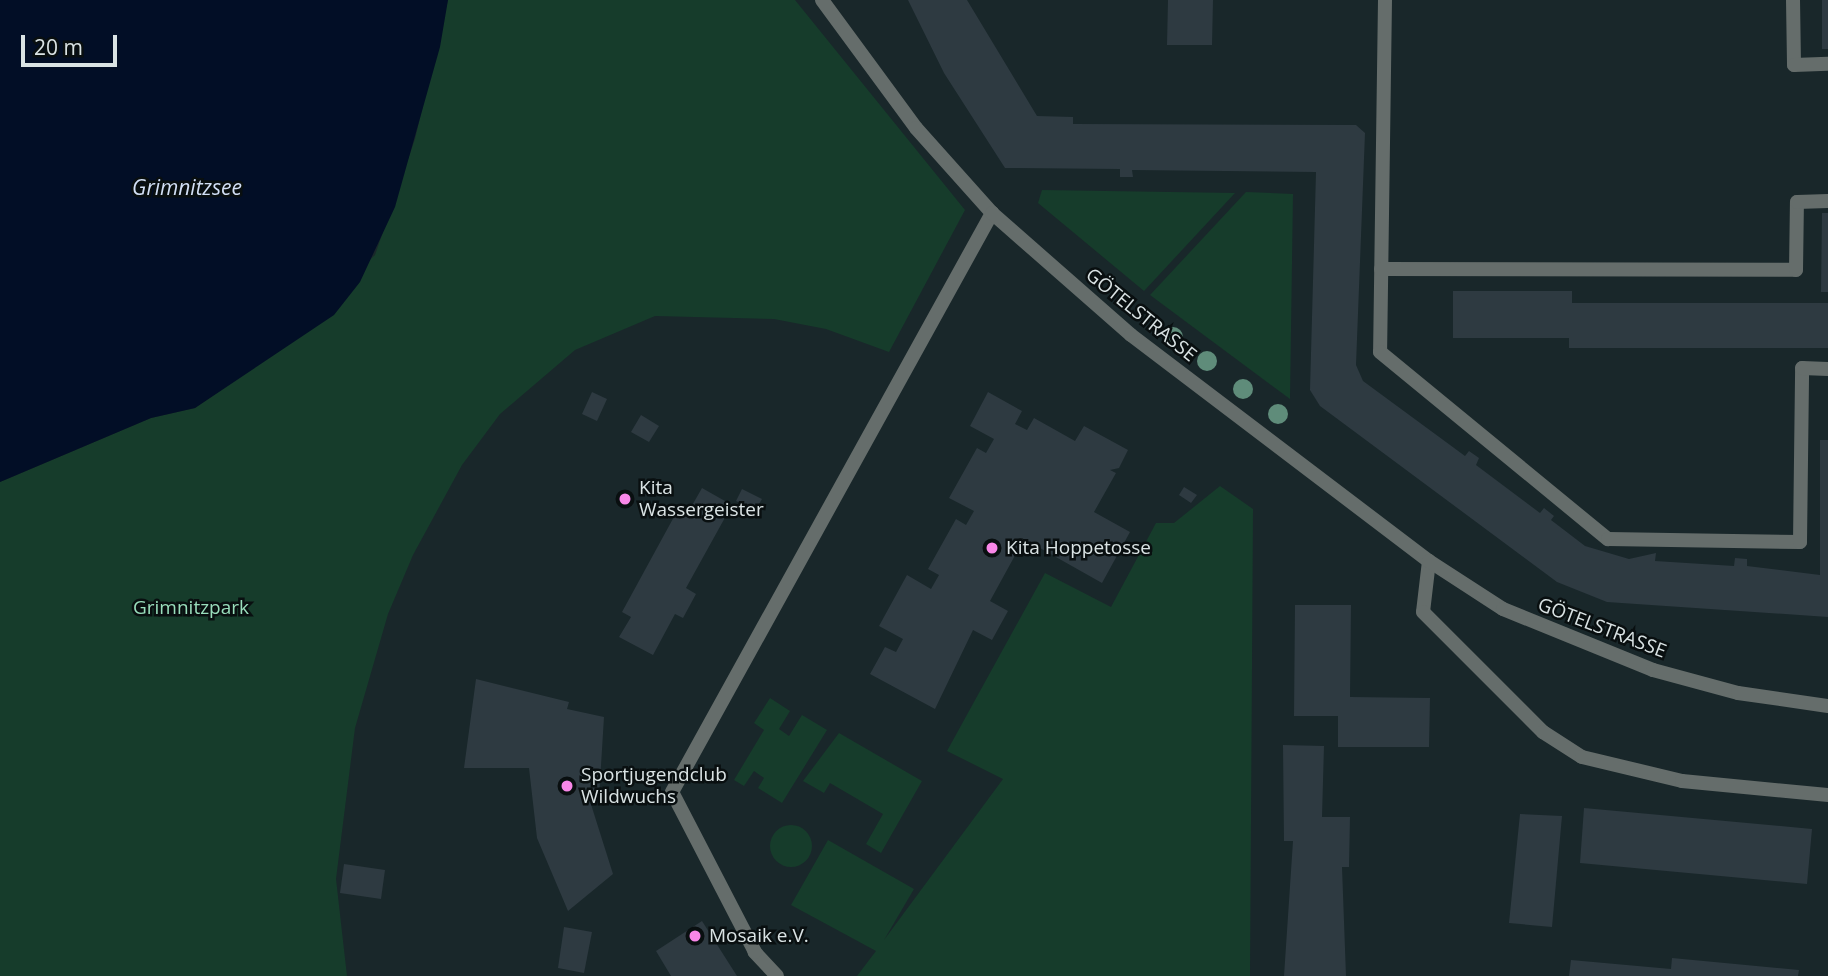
<!DOCTYPE html>
<meta charset="utf-8">
<style>
body{margin:0}
#map{position:relative;width:1828px;height:976px;overflow:hidden;background:#19272a;font-family:"Open Sans",sans-serif}
div>[style]{position:absolute}
.green>*{inset:0;background:#163c2b}
.round{border-radius:50%}
.water>*{inset:0;background:#020e26}
.building>*{inset:0;background:#2e3a41}
.lane>*{height:14px;margin:-7px;padding:0 7px;transform-origin:7px;border-radius:7px;background:#656d6b}
.street>*{height:14px;margin:-7px;padding:0 7px;transform-origin:7px;border-radius:7px;background:#656d6b}
.trees>*{width:20px;height:20px;margin:-10px;border-radius:50%;background:#5f8c7a}
.dots>*{width:19px;height:19px;translate:-50% -50%;box-sizing:border-box;border:4px solid #090f10;border-radius:50%}
span{translate:-50% -50%;white-space:nowrap;text-align:center;line-height:1.15;-webkit-text-stroke:5px #090f10;paint-order:stroke}
.street-label{font-size:19px;color:#dae3e4}
.poi-label{font-size:19px;color:#dae3e4}
.left{translate:0 -50%;text-align:left}
.park-label{font-size:19px;color:#99debc}
.water-label{font-size:21px;color:#d2dff5;font-style:italic}
.scale{position:absolute;left:21px;top:35px;width:96px;height:32px;box-sizing:border-box;border:4px solid #dae3e4;border-top:0;padding-left:9px;font-size:21px;line-height:24px;white-space:nowrap;color:#dae3e4;-webkit-text-stroke:5px #090f10;paint-order:stroke}
</style>
<div id="map">
<div class="green">
<div style="clip-path:polygon(448px 0,795px 0,965px 210px,889px 352px,826px 329px,774px 319px,655px 316px,575px 350px,500px 414px,462px 465px,413px 555px,388px 614px,355px 728px,336px 879px,347px 976px,0 976px,0 482px,151px 418px,195px 408px,264px 360px,375px 255px,415px 139px)"></div>
<div style="clip-path:polygon(1042px 190px,1235px 193px,1144px 291px,1038px 203px)"></div>
<div style="clip-path:polygon(1246px 192px,1293px 194px,1290px 399px,1150px 295px)"></div>
<div style="clip-path:polygon(1220px 486px,1253px 509px,1250px 976px,857px 976px,876px 951px,791px 905px,828px 840px,914px 889px,884px 940px,1003px 779px,947px 751px,1045px 573px,1111px 607px,1156px 523px,1174px 523px)"></div>
<div style="clip-path:polygon(770px 698px,790px 711px,779px 729px,789px 736px,802px 715px,827px 730px,782px 803px,758px 788px,764px 778px,754px 771px,744px 786px,734px 780px,764px 730px,754px 723px)"></div>
<div style="clip-path:polygon(839px 733px,922px 781px,881px 853px,866px 844px,883px 814px,830px 783px,824px 793px,803px 781px)"></div>
<div class="round" style="left:770px;top:825px;width:42px;height:42px"></div>
</div>
<div class="water">
<div style="clip-path:polygon(0 0,448px 0,440px 47px,395px 207px,360px 282px,334px 315px,195px 408px,151px 418px,0 482px)"></div>
</div>
<div class="building">
<div style="clip-path:polygon(908px 0,967px 0,1037px 116px,1073px 117px,1073px 124px,1356px 125px,1365px 133px,1356px 365px,1363px 381px,1465px 456px,1469px 451px,1479px 458px,1476px 465px,1540px 513px,1544px 508px,1554px 516px,1551px 520px,1585px 546px,1629px 559px,1656px 553px,1655px 561px,1734px 566px,1735px 558px,1747px 559px,1747px 566px,1820px 575px,1820px 440px,1828px 440px,1828px 617px,1607px 602px,1557px 582px,1320px 406px,1310px 390px,1316px 172px,1132px 170px,1133px 177px,1120px 177px,1120px 169px,1005px 168px,944px 73px)"></div>
<div style="clip-path:polygon(1168px 0,1213px 0,1212px 45px,1167px 45px)"></div>
<div style="clip-path:polygon(1822px 0,1828px 0,1828px 49px,1822px 49px)"></div>
<div style="clip-path:polygon(1822px 213px,1828px 213px,1828px 292px,1821px 292px)"></div>
<div style="clip-path:polygon(1453px 291px,1572px 291px,1572px 303px,1828px 303px,1828px 348px,1569px 348px,1569px 338px,1453px 338px)"></div>
<div style="clip-path:polygon(592px 392px,607px 399px,597px 421px,582px 414px)"></div>
<div style="clip-path:polygon(988px 392px,1022px 411px,1015px 424px,1027px 430px,1034px 418px,1075px 441px,1084px 426px,1128px 450px,1119px 468px,1110px 470px,1116px 473px,1094px 512px,1130px 532px,1102px 583px,1024px 539px,990px 601px,1008px 611px,992px 640px,973px 630px,935px 709px,870px 674px,885px 647px,896px 652px,903px 639px,879px 626px,907px 575px,931px 589px,939px 575px,928px 569px,956px 519px,966px 525px,974px 511px,949px 498px,977px 448px,986px 453px,994px 439px,970px 426px)"></div>
<div style="clip-path:polygon(641px 415px,659px 426px,649px 442px,631px 432px)"></div>
<div style="clip-path:polygon(1184px 487px,1197px 495px,1191px 503px,1179px 495px)"></div>
<div style="clip-path:polygon(702px 488px,732px 505px,686px 588px,696px 594px,683px 618px,675px 614px,653px 655px,619px 637px,631px 617px,622px 612px,681px 504px,690px 509px)"></div>
<div style="clip-path:polygon(742px 489px,762px 499px,755px 511px,736px 501px)"></div>
<div style="clip-path:polygon(1295px 605px,1351px 605px,1350px 697px,1430px 698px,1429px 747px,1338px 747px,1338px 716px,1294px 716px)"></div>
<div style="clip-path:polygon(476px 679px,569px 702px,567px 709px,604px 717px,599px 798px,589px 798px,613px 874px,568px 911px,537px 838px,529px 768px,464px 768px)"></div>
<div style="clip-path:polygon(1283px 745px,1324px 746px,1322px 817px,1350px 817px,1349px 867px,1342px 867px,1346px 976px,1284px 976px,1293px 841px,1284px 841px)"></div>
<div style="clip-path:polygon(1584px 808px,1812px 829px,1807px 884px,1580px 863px)"></div>
<div style="clip-path:polygon(1520px 814px,1562px 816px,1552px 927px,1509px 923px)"></div>
<div style="clip-path:polygon(344px 864px,385px 870px,381px 899px,340px 893px)"></div>
<div style="clip-path:polygon(702px 921px,737px 976px,671px 976px,656px 951px)"></div>
<div style="clip-path:polygon(564px 927px,592px 932px,584px 973px,558px 968px)"></div>
<div style="clip-path:polygon(1672px 958px,1799px 970px,1798px 976px,1569px 976px,1571px 960px,1671px 969px)"></div>
</div>
<div class="lane">
<div style="left:1385px;top:0;width:352px;rotate:90.8deg"></div>
<div style="left:1380px;top:352px;width:295px;rotate:39.4deg"></div>
<div style="left:1608px;top:539px;width:192px;rotate:0.9deg"></div>
<div style="left:1800px;top:542px;width:174px;rotate:-89.3deg"></div>
<div style="left:1802px;top:368px;width:26px;rotate:2deg"></div>
<div style="left:1793px;top:0;width:65px;rotate:89.1deg"></div>
<div style="left:1794px;top:65px;width:34px;rotate:-2deg"></div>
<div style="left:1381px;top:269px;width:415px;rotate:0.1deg"></div>
<div style="left:1796px;top:270px;width:68px;rotate:-89.2deg"></div>
<div style="left:1797px;top:202px;width:31px;rotate:-2deg"></div>
<div style="left:1429px;top:561px;width:51px;rotate:96.7deg"></div>
<div style="left:1423px;top:612px;width:170px;rotate:45deg"></div>
<div style="left:1543px;top:732px;width:46px;rotate:32.7deg"></div>
<div style="left:1582px;top:757px;width:103px;rotate:13.5deg"></div>
<div style="left:1682px;top:781px;width:147px;rotate:5.5deg"></div>
<div style="left:777px;top:976px;width:33px;rotate:-133deg"></div>
<div style="left:755px;top:952px;width:180px;rotate:-117.4deg"></div>
<div style="left:672px;top:792px;width:662px;rotate:-61.07deg"></div>
</div>
<div class="street">
<div style="left:822px;top:0;width:159px;rotate:53.7deg"></div>
<div style="left:916px;top:128px;width:114px;rotate:48.2deg"></div>
<div style="left:992px;top:213px;width:185px;rotate:41.3deg"></div>
<div style="left:1131px;top:335px;width:374px;rotate:37.2deg"></div>
<div style="left:1429px;top:561px;width:88px;rotate:33deg"></div>
<div style="left:1503px;top:609px;width:162px;rotate:22.1deg"></div>
<div style="left:1653px;top:670px;width:88px;rotate:15.1deg"></div>
<div style="left:1738px;top:693px;width:91px;rotate:8.2deg"></div>
</div>
<div class="trees">
<div style="left:1173px;top:337px"></div>
<div style="left:1207px;top:361px"></div>
<div style="left:1243px;top:389px"></div>
<div style="left:1278px;top:414px"></div>
</div>
<div class="dots">
<div style="left:625px;top:499px;background:#f987e8"></div>
<div style="left:992px;top:548px;background:#f987e8"></div>
<div style="left:567px;top:786px;background:#f987e8"></div>
<div style="left:695px;top:936px;background:#f987e8"></div>
</div>
<div class="street-label">
<span style="left:1141px;top:315px;rotate:39deg">GÖTELSTRASSE</span>
<span style="left:1602px;top:628px;rotate:21deg">GÖTELSTRASSE</span>
</div>
<div class="poi-label">
<span class="left" style="left:639px;top:499px">Kita<br>Wassergeister</span>
<span class="left" style="left:1006px;top:548px">Kita Hoppetosse</span>
<span class="left" style="left:581px;top:786px">Sportjugendclub<br>Wildwuchs</span>
<span class="left" style="left:709px;top:936px">Mosaik e.V.</span>
</div>
<div class="park-label">
<span style="left:191px;top:608px">Grimnitzpark</span>
</div>
<div class="water-label">
<span style="left:187px;top:187px">Grimnitzsee</span>
</div>
<div class="scale">20 m</div>
</div>
